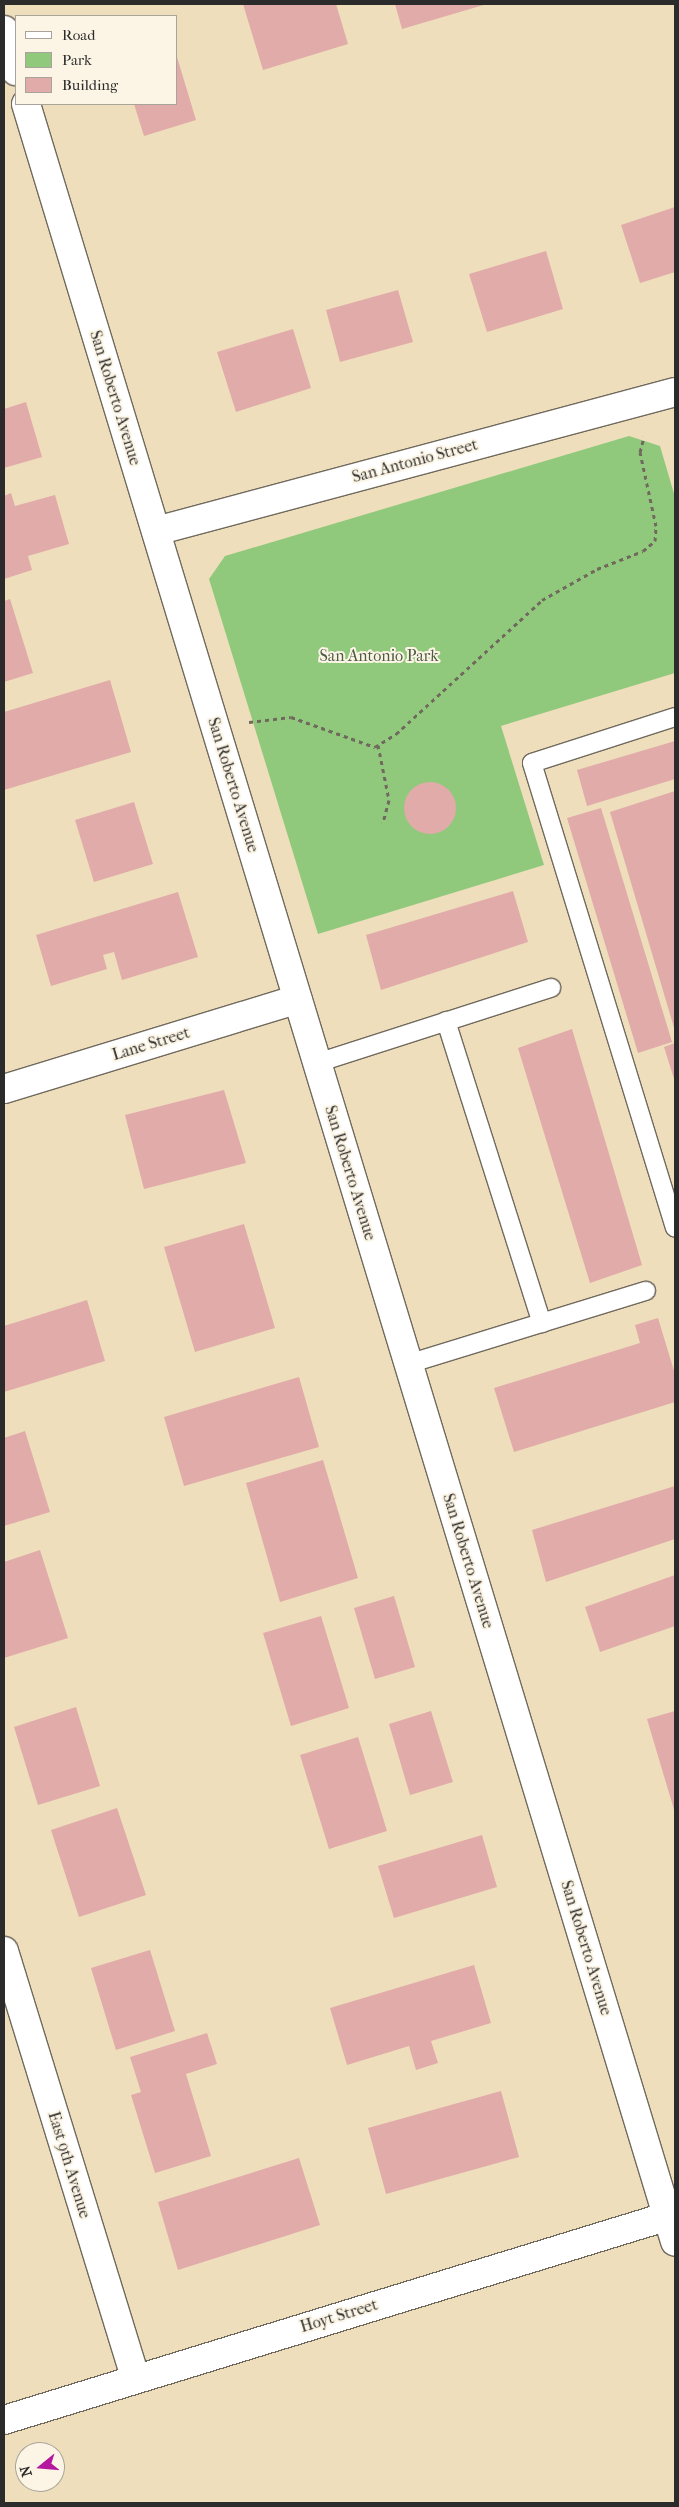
<!DOCTYPE html>
<style>
body{margin:0}
#map{position:relative;width:679px;height:2507px;overflow:hidden;background:#efdebc;font-family:"IM FELL French Canon",serif}
div>[style]{position:absolute}
.green>*{inset:0;background:#91c97c}
.building>*{inset:0;background:#e0aba9}
.round{border-radius:50%}
.path>*{height:3px;margin-top:-1.5px;transform-origin:0;background:repeating-linear-gradient(90deg,#706a5e 0 4px,transparent 0 8px)}
.roads{filter:drop-shadow(1px 0 #706a5e) drop-shadow(-1px 0 #706a5e) drop-shadow(0 1px #706a5e) drop-shadow(0 -1px #706a5e)}
.service>*{height:18px;margin:-9px;padding:0 9px;transform-origin:9px;border-radius:9px;background:#fff}
.minor>*{height:28px;margin:-14px;padding:0 14px;transform-origin:14px;border-radius:14px;background:#fff}
span{translate:-50% -50%;white-space:nowrap;text-align:center;line-height:1.15;-webkit-text-stroke:4px #fcf5e5;paint-order:stroke}
.street-label{font-size:16px;color:#2b2b2b}
.park-label{font-size:16px;color:#4a5a43}
.frame{position:absolute;inset:0;border:5px solid #2b2b2b;pointer-events:none}
.legend{position:absolute;left:15px;top:15px;width:162px;height:90px;box-sizing:border-box;background:#fcf5e5;border:1px solid #a8a49b;margin:0;padding:6px 9px;list-style:none;font-size:15px;color:#2b2b2b}
.legend li{display:flex;align-items:center;gap:10px;height:25px}
.legend b{width:25px;border:1px solid #a8a49b}
.north{position:absolute;left:15px;top:2442px;width:50px;height:50px;box-sizing:border-box;background:#fcf5e5;border:1px solid #a8a49b;border-radius:50%;rotate:253deg;font-size:14px;font-weight:700;line-height:20px;text-align:center;color:#2b2b2b}
.north::after{content:'';display:block;margin:auto;width:18px;height:22px;background:#b5179e;clip-path:polygon(50% 0,100% 100%,50% 72%,0 100%)}
</style>
<div id="map">
<div class="green">
<div style="clip-path:polygon(629px 436px,660px 446px,675px 497px,675px 673px,501px 726px,544px 865px,318px 934px,209px 579px,225px 556px)"></div>
</div>
<div class="building">
<div style="clip-path:polygon(243px 4px,336px 4px,348px 44px,263px 70px)"></div>
<div style="clip-path:polygon(395px 4px,487px 4px,402px 29px)"></div>
<div style="clip-path:polygon(177px 57px,196px 120px,144px 136px,134px 104px,176px 104px)"></div>
<div style="clip-path:polygon(675px 207px,675px 272px,640px 283px,621px 225px)"></div>
<div style="clip-path:polygon(546px 251px,563px 309px,487px 332px,469px 274px)"></div>
<div style="clip-path:polygon(398px 290px,413px 342px,340px 362px,326px 310px)"></div>
<div style="clip-path:polygon(293px 329px,311px 388px,236px 412px,217px 352px)"></div>
<div style="clip-path:polygon(26px 402px,42px 457px,4px 468px,4px 409px)"></div>
<div style="clip-path:polygon(11px 493px,15px 506px,55px 495px,69px 544px,28px 556px,32px 570px,4px 579px,4px 496px)"></div>
<div style="clip-path:polygon(10px 599px,33px 673px,4px 682px,4px 601px)"></div>
<div style="clip-path:polygon(110px 680px,131px 752px,4px 790px,4px 712px)"></div>
<div style="clip-path:polygon(675px 741px,675px 779px,587px 806px,577px 770px)"></div>
<div class="round" style="left:404px;top:782px;width:52px;height:52px"></div>
<div style="clip-path:polygon(675px 791px,675px 1031px,610px 812px)"></div>
<div style="clip-path:polygon(134px 802px,153px 864px,94px 882px,75px 820px)"></div>
<div style="clip-path:polygon(601px 808px,672px 1042px,638px 1053px,567px 818px)"></div>
<div style="clip-path:polygon(513px 891px,528px 942px,381px 990px,366px 935px)"></div>
<div style="clip-path:polygon(178px 892px,198px 957px,122px 980px,114px 952px,103px 955px,107px 969px,51px 986px,36px 935px)"></div>
<div style="clip-path:polygon(572px 1029px,642px 1265px,590px 1283px,518px 1048px)"></div>
<div style="clip-path:polygon(675px 1043px,675px 1082px,664px 1047px)"></div>
<div style="clip-path:polygon(224px 1090px,246px 1163px,144px 1189px,125px 1115px)"></div>
<div style="clip-path:polygon(244px 1224px,275px 1328px,195px 1352px,164px 1247px)"></div>
<div style="clip-path:polygon(87px 1300px,105px 1361px,4px 1392px,4px 1326px)"></div>
<div style="clip-path:polygon(658px 1318px,675px 1374px,675px 1402px,514px 1452px,494px 1388px,640px 1343px,635px 1325px)"></div>
<div style="clip-path:polygon(299px 1377px,319px 1447px,184px 1486px,164px 1417px)"></div>
<div style="clip-path:polygon(25px 1431px,50px 1512px,4px 1526px,4px 1438px)"></div>
<div style="clip-path:polygon(323px 1460px,358px 1578px,280px 1602px,246px 1483px)"></div>
<div style="clip-path:polygon(675px 1486px,675px 1539px,546px 1582px,532px 1530px)"></div>
<div style="clip-path:polygon(40px 1550px,68px 1638px,4px 1658px,4px 1562px)"></div>
<div style="clip-path:polygon(675px 1575px,675px 1626px,600px 1652px,585px 1607px)"></div>
<div style="clip-path:polygon(394px 1596px,415px 1667px,375px 1679px,354px 1608px)"></div>
<div style="clip-path:polygon(321px 1616px,349px 1708px,291px 1726px,263px 1633px)"></div>
<div style="clip-path:polygon(76px 1707px,100px 1786px,38px 1805px,14px 1727px)"></div>
<div style="clip-path:polygon(431px 1711px,453px 1782px,410px 1795px,389px 1724px)"></div>
<div style="clip-path:polygon(675px 1711px,675px 1813px,647px 1719px)"></div>
<div style="clip-path:polygon(358px 1737px,387px 1831px,329px 1849px,300px 1755px)"></div>
<div style="clip-path:polygon(117px 1808px,146px 1895px,79px 1917px,51px 1830px)"></div>
<div style="clip-path:polygon(482px 1835px,497px 1887px,394px 1918px,378px 1866px)"></div>
<div style="clip-path:polygon(150px 1950px,175px 2031px,116px 2050px,91px 1968px)"></div>
<div style="clip-path:polygon(474px 1965px,491px 2023px,431px 2041px,438px 2063px,416px 2070px,409px 2046px,347px 2065px,330px 2008px)"></div>
<div style="clip-path:polygon(207px 2033px,217px 2064px,186px 2074px,211px 2156px,155px 2173px,131px 2095px,141px 2092px,130px 2057px)"></div>
<div style="clip-path:polygon(501px 2091px,519px 2157px,386px 2194px,368px 2128px)"></div>
<div style="clip-path:polygon(299px 2158px,320px 2225px,178px 2270px,158px 2202px)"></div>
</div>
<div class="path">
<div style="left:249px;top:722px;width:42px;rotate:-6.8deg"></div>
<div style="left:291px;top:717px;width:89px;rotate:19.7deg"></div>
<div style="left:375px;top:747px;width:25px;rotate:-32deg"></div>
<div style="left:396px;top:734px;width:198px;rotate:-42.5deg"></div>
<div style="left:542px;top:600px;width:63px;rotate:-29.4deg"></div>
<div style="left:597px;top:569px;width:49px;rotate:-21.4deg"></div>
<div style="left:643px;top:551px;width:16px;rotate:-40deg"></div>
<div style="left:655px;top:541px;width:15px;rotate:-86deg"></div>
<div style="left:656px;top:526px;width:76px;rotate:-102.2deg"></div>
<div style="left:640px;top:452px;width:16px;rotate:-75deg"></div>
<div style="left:378px;top:745px;width:56px;rotate:78.7deg"></div>
<div style="left:389px;top:800px;width:24px;rotate:105deg"></div>
</div>
<div class="roads">
<div class="service">
<div style="left:675px;top:717px;width:150px;rotate:162.2deg"></div>
<div style="left:532px;top:763px;width:486px;rotate:72.9deg"></div>
<div style="left:446px;top:1021px;width:317px;rotate:72.4deg"></div>
<div style="left:317px;top:1063px;width:246px;rotate:-17.8deg"></div>
<div style="left:408px;top:1364px;width:249px;rotate:-17.1deg"></div>
</div>
<div class="minor">
<div style="left:4px;top:30px;width:43px;rotate:73.7deg"></div>
<div style="left:26px;top:104px;width:2234px;rotate:73.11deg"></div>
<div style="left:156px;top:531px;width:537px;rotate:-14.99deg"></div>
<div style="left:4px;top:1089px;width:307px;rotate:-17deg"></div>
<div style="left:4px;top:1951px;width:447px;rotate:72.9deg"></div>
<div style="left:4px;top:2420px;width:702px;rotate:-17.07deg"></div>
</div>
</div>
<div class="street-label">
<span style="left:115px;top:398px;rotate:73deg">San Roberto Avenue</span>
<span style="left:415px;top:461px;rotate:-15deg">San Antonio Street</span>
<span style="left:233px;top:785px;rotate:73deg">San Roberto Avenue</span>
<span style="left:151px;top:1044px;rotate:-17deg">Lane Street</span>
<span style="left:350px;top:1173px;rotate:73deg">San Roberto Avenue</span>
<span style="left:468px;top:1561px;rotate:73deg">San Roberto Avenue</span>
<span style="left:586px;top:1948px;rotate:73deg">San Roberto Avenue</span>
<span style="left:69px;top:2165px;rotate:73deg">East 9th Avenue</span>
<span style="left:339px;top:2316px;rotate:-17deg">Hoyt Street</span>
</div>
<div class="park-label">
<span style="left:379px;top:656px">San Antonio Park</span>
</div>
<div class="frame"></div>
<ul class="legend">
<li><b style="height:6px;background:#fff"></b>Road</li>
<li><b style="height:14px;background:#91c97c"></b>Park</li>
<li><b style="height:14px;background:#e0aba9"></b>Building</li>
</ul>
<div class="north">N</div>
</div>
